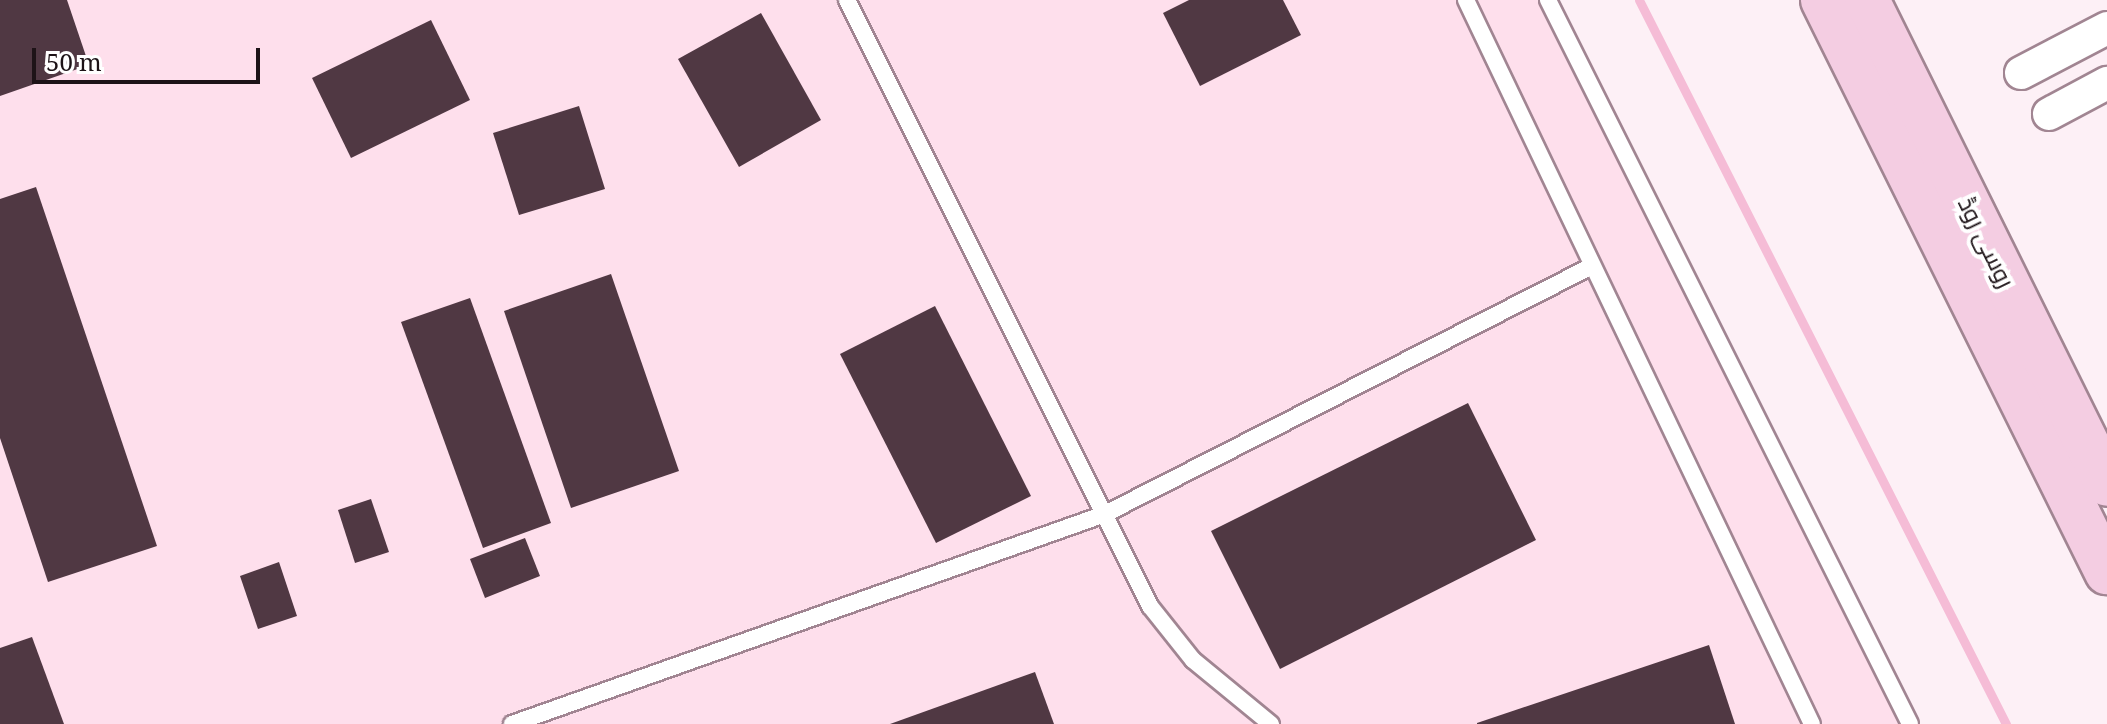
<!DOCTYPE html>
<meta charset="utf-8">
<style>
body{margin:0}
#map{position:relative;width:2107px;height:724px;overflow:hidden;background:#fdf0f6;font-family:"Noto Serif",Cairo,serif}
div>[style]{position:absolute}
.built>*{inset:0;background:#fedfec}
.stream>*{height:9px;margin:-4.5px;padding:0 4.5px;transform-origin:4.5px;border-radius:4.5px;background:#f5bcd6}
.building>*{inset:0;background:#503843}
.roads{filter:drop-shadow(2px 0 #a18592) drop-shadow(-2px 0 #a18592) drop-shadow(0 2px #a18592) drop-shadow(0 -2px #a18592)}
.service>*{height:16px;margin:-8px;padding:0 8px;transform-origin:8px;border-radius:8px;background:#fff}
.minor>*{height:32px;margin:-16px;padding:0 16px;transform-origin:16px;border-radius:16px;background:#fff}
.secondary>*{height:44px;margin:-22px;padding:0 22px;transform-origin:22px;border-radius:22px;background:#f4cde2}
span{translate:-50% -50%;white-space:nowrap;text-align:center;line-height:1.15;-webkit-text-stroke:8px #fff;paint-order:stroke}
.street-label{font-size:24px;color:#1d1317}
.scale{position:absolute;left:32px;top:48px;width:228px;height:36px;box-sizing:border-box;border:4px solid #1d1317;border-top:0;padding-left:10px;font-size:24px;line-height:28px;white-space:nowrap;color:#1d1317;-webkit-text-stroke:6px #fff;paint-order:stroke}
</style>
<div id="map">
<div class="built">
<div style="clip-path:polygon(0 0,1557px 0,1919px 724px,0 724px)"></div>
</div>
<div class="stream">
<div style="left:1639px;top:0;width:812px;rotate:63.12deg"></div>
</div>
<div class="building">
<div style="clip-path:polygon(0 0,67px 0,89px 65px,0 96px)"></div>
<div style="clip-path:polygon(1189px 0,1283px 0,1301px 35px,1200px 86px,1163px 13px)"></div>
<div style="clip-path:polygon(761px 13px,821px 120px,739px 167px,678px 59px)"></div>
<div style="clip-path:polygon(431px 20px,470px 100px,351px 158px,312px 78px)"></div>
<div style="clip-path:polygon(579px 106px,605px 189px,519px 215px,493px 133px)"></div>
<div style="clip-path:polygon(36px 187px,157px 546px,48px 582px,0 438px,0 199px)"></div>
<div style="clip-path:polygon(611px 274px,679px 471px,571px 508px,504px 311px)"></div>
<div style="clip-path:polygon(470px 298px,551px 523px,483px 548px,401px 322px)"></div>
<div style="clip-path:polygon(935px 306px,1031px 496px,936px 543px,840px 354px)"></div>
<div style="clip-path:polygon(1468px 403px,1536px 540px,1280px 669px,1211px 531px)"></div>
<div style="clip-path:polygon(371px 499px,389px 552px,355px 563px,338px 510px)"></div>
<div style="clip-path:polygon(525px 538px,540px 576px,485px 598px,470px 559px)"></div>
<div style="clip-path:polygon(279px 562px,297px 616px,258px 629px,240px 576px)"></div>
<div style="clip-path:polygon(32px 637px,64px 724px,0 724px,0 648px)"></div>
<div style="clip-path:polygon(1709px 645px,1735px 724px,1477px 724px,1477px 723px)"></div>
<div style="clip-path:polygon(1035px 672px,1054px 724px,890px 724px)"></div>
</div>
<div class="roads">
<div class="service">
<div style="left:847px;top:0;width:678px;rotate:63.43deg"></div>
<div style="left:1150px;top:606px;width:69px;rotate:51.5deg"></div>
<div style="left:1193px;top:660px;width:101px;rotate:39.4deg"></div>
<div style="left:1466px;top:0;width:802px;rotate:64.46deg"></div>
<div style="left:1548px;top:0;width:809px;rotate:63.43deg"></div>
<div style="left:512px;top:724px;width:629px;rotate:-19.5deg"></div>
<div style="left:1105px;top:514px;width:547px;rotate:-26.99deg"></div>
</div>
<div class="minor">
<div style="left:2021px;top:73px;width:97px;rotate:-27.6deg"></div>
<div style="left:2049px;top:114px;width:66px;rotate:-28.1deg"></div>
</div>
<div class="secondary">
<div style="left:1823px;top:0;width:639px;rotate:63.6deg"></div>
<div style="left:1867px;top:0;width:540px;rotate:63.62deg"></div>
</div>
</div>
<div class="street-label">
<span style="left:1987px;top:242px;rotate:64deg">روسی روڈ</span>
</div>
<div class="scale">50 m</div>
</div>
